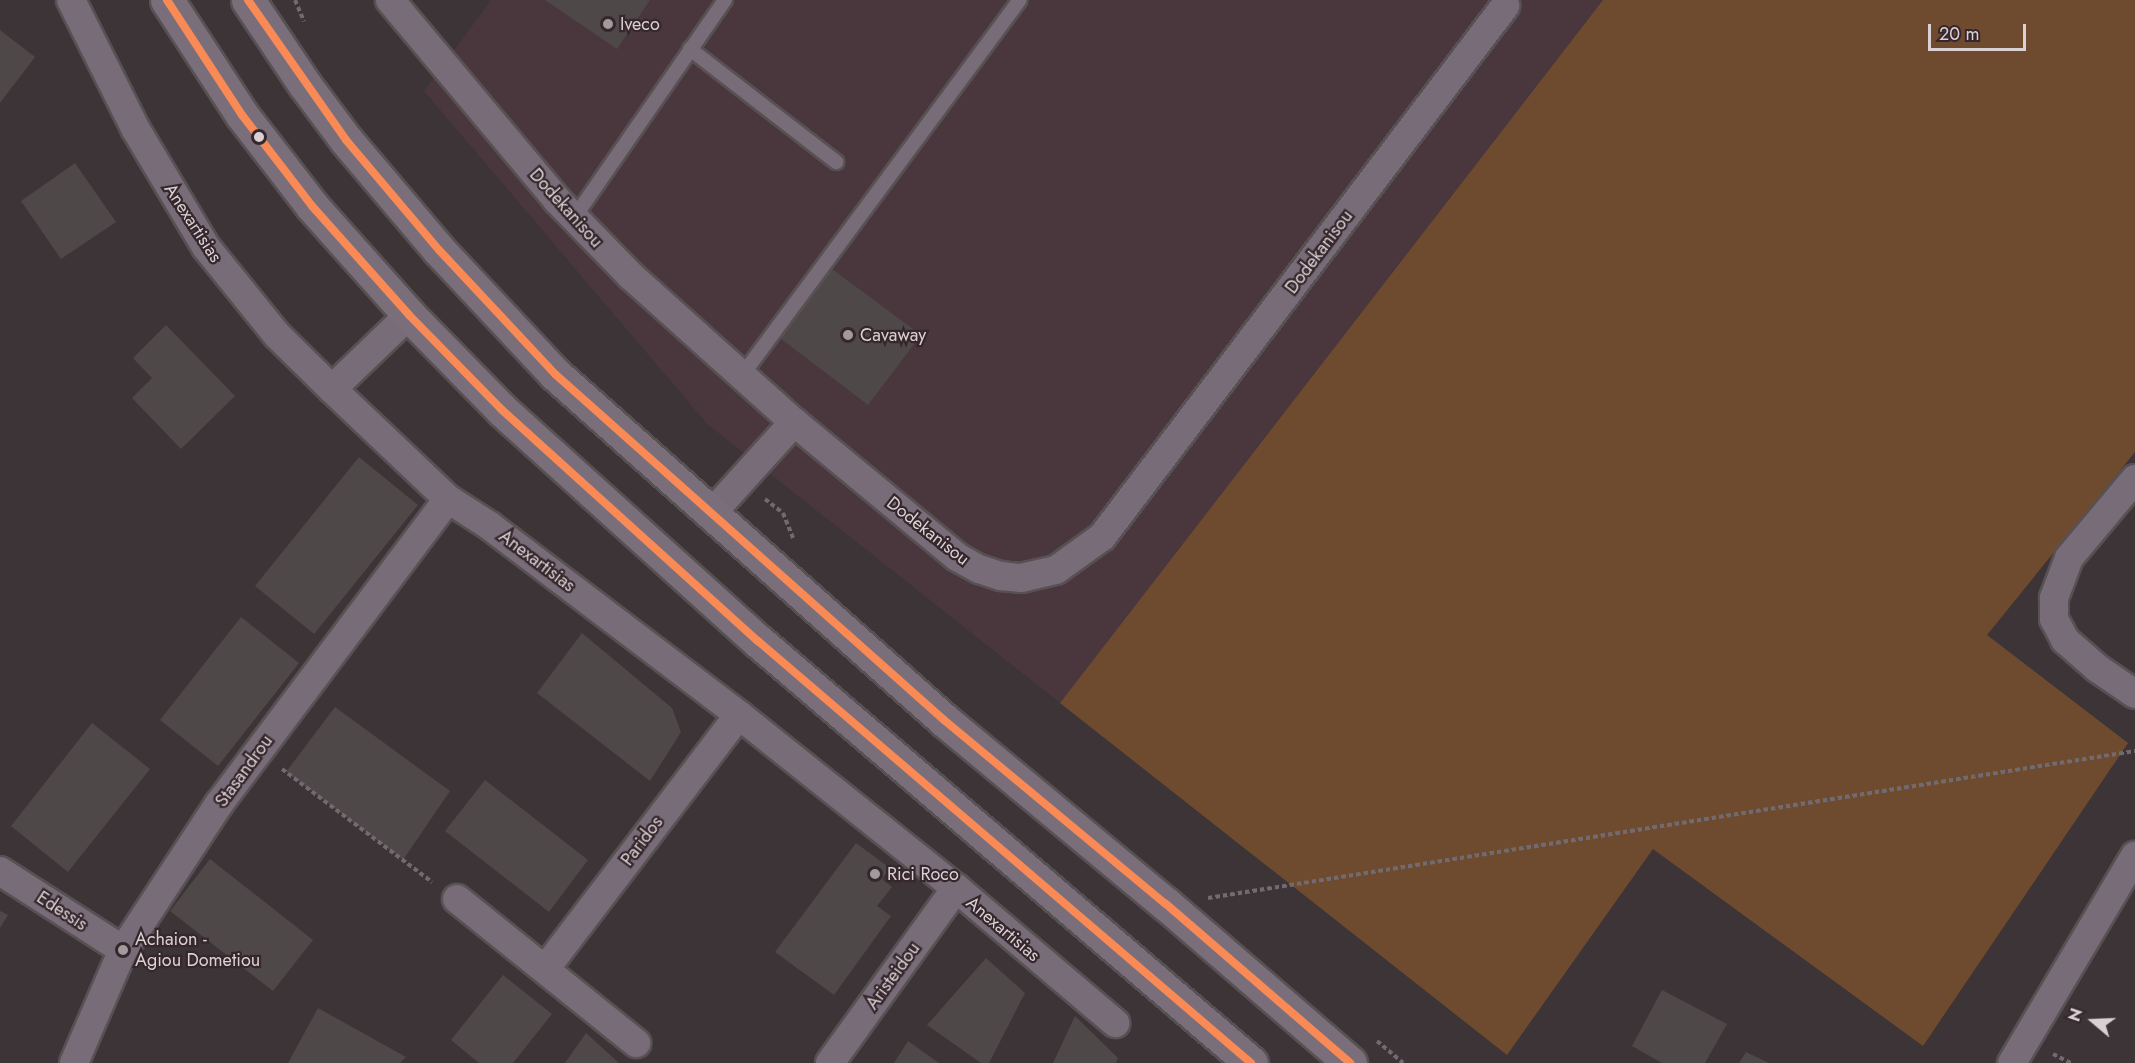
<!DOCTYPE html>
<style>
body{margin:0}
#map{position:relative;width:2135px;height:1063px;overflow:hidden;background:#3c3437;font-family:Jost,sans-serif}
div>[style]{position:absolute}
.built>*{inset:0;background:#4a363d}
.green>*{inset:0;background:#6e4b2f}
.building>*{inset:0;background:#4f4848}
.path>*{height:4px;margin-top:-2px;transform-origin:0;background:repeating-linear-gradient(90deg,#726a71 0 4.5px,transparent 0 7.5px)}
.roads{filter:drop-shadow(2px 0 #585153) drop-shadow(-2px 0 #585153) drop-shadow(0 2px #585153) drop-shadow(0 -2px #585153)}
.service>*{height:14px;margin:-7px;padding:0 7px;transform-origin:7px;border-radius:7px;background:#786c78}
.minor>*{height:28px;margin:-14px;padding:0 14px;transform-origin:14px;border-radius:14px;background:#786c78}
.secondary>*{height:33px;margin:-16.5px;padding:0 16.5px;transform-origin:16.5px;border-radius:16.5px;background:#7a6e7a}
.bus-1>*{height:8px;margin:-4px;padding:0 4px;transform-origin:4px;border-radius:4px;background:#f98a56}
.dots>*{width:16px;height:16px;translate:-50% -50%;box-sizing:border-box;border:3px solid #35272c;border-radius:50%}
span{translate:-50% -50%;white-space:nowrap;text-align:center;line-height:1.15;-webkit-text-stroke:4.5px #35272c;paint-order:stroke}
.poi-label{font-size:18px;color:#dbd1d5}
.left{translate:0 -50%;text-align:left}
.street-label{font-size:18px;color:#dbd1d5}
.north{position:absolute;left:2063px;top:991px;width:60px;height:60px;-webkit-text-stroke:4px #35272c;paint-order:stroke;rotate:289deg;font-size:16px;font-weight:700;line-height:24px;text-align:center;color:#dbd1d5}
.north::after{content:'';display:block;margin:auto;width:21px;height:27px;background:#dbd1d5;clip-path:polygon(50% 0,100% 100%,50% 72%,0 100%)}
.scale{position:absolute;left:1928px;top:24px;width:98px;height:27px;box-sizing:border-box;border:3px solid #dbd1d5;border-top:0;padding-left:8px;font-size:18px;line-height:21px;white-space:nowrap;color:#dbd1d5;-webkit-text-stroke:4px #35272c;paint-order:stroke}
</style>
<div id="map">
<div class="built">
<div style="clip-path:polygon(491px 0,1603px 0,1060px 703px,707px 424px,424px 91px)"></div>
</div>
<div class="green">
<div style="clip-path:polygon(1603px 0,2135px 0,2135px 452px,1987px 635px,2128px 743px,1923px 1046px,1653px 849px,1507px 1055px,1060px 703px)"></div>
</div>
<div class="building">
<div style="clip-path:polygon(545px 0,650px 0,617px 49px)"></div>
<div style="clip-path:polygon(0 30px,35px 57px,0 103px)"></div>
<div style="clip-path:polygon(75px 163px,116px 222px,61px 259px,21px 201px)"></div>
<div style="clip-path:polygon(828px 266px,921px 335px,868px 405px,776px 335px)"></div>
<div style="clip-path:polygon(166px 325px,235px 396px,181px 449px,132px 398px,152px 378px,133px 358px)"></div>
<div style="clip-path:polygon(359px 457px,418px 505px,314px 634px,255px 586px)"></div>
<div style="clip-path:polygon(241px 617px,299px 663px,218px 766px,160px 720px)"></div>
<div style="clip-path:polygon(582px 633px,672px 708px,681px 732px,650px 781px,537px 693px)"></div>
<div style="clip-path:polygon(335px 707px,450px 791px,403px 860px,286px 772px)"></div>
<div style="clip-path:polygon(92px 723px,150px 769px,68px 872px,11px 826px)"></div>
<div style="clip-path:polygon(485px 780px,588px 860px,549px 912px,445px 831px)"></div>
<div style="clip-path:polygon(856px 843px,890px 868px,882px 879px,892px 887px,877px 906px,891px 916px,834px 995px,775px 952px)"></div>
<div style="clip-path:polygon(210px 859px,313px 940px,273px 991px,170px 911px)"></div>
<div style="clip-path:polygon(0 911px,8px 915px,0 928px)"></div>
<div style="clip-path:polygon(986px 958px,1025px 993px,989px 1063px,981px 1063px,927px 1025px)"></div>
<div style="clip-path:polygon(503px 975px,552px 1014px,513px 1063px,479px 1063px,451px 1040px)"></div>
<div style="clip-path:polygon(1662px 990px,1727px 1024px,1705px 1063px,1662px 1063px,1632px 1046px)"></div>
<div style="clip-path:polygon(318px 1008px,406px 1057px,400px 1063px,288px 1063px)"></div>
<div style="clip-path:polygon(1075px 1016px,1118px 1058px,1116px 1063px,1053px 1063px)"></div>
<div style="clip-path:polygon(586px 1033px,619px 1063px,565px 1063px)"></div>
<div style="clip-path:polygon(908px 1041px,939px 1063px,894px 1063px)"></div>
<div style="clip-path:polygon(1746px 1052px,1769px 1063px,1739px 1063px)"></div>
</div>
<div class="path">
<div style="left:295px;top:0;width:23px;rotate:67deg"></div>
<div style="left:765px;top:499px;width:23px;rotate:38deg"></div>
<div style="left:783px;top:513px;width:29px;rotate:68deg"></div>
<div style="left:282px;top:769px;width:188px;rotate:37deg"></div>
<div style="left:1208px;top:898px;width:939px;rotate:-9.01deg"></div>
<div style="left:1377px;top:1041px;width:34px;rotate:40deg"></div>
<div style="left:2053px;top:1054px;width:20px;rotate:27deg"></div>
</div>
<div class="roads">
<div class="service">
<div style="left:690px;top:49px;width:185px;rotate:37.7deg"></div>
<div style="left:574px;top:218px;width:265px;rotate:-55.3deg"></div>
<div style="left:743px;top:374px;width:465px;rotate:-53.5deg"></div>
</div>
<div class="minor">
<div style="left:71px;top:0;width:143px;rotate:63.4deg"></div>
<div style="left:135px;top:128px;width:139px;rotate:59.2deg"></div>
<div style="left:206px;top:247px;width:113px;rotate:51.1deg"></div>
<div style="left:277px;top:335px;width:77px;rotate:44.5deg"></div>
<div style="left:332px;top:389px;width:160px;rotate:43.5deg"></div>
<div style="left:448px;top:499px;width:50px;rotate:32.7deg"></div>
<div style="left:490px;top:526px;width:313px;rotate:37.2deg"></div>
<div style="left:739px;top:715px;width:278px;rotate:38.6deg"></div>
<div style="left:956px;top:888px;width:209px;rotate:40.3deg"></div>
<div style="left:390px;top:0;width:261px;rotate:50.1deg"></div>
<div style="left:557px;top:200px;width:106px;rotate:45.8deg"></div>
<div style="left:631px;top:276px;width:219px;rotate:41.9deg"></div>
<div style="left:794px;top:422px;width:212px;rotate:39.6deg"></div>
<div style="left:957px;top:557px;width:25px;rotate:29deg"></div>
<div style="left:979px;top:569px;width:23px;rotate:18deg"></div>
<div style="left:1001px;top:576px;width:20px;rotate:6deg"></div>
<div style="left:1021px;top:578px;width:36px;rotate:-13deg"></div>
<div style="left:1056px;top:570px;width:57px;rotate:-35.7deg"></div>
<div style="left:1102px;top:537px;width:667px;rotate:-52.8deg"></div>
<div style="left:332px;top:389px;width:107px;rotate:-43.9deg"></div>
<div style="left:2135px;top:479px;width:103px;rotate:129.9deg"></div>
<div style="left:2069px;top:558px;width:43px;rotate:110.6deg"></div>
<div style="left:2054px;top:598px;width:21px;rotate:90deg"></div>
<div style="left:2054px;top:619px;width:24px;rotate:62deg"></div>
<div style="left:2065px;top:640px;width:43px;rotate:41.2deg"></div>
<div style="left:2097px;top:668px;width:46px;rotate:34.4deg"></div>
<div style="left:711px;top:514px;width:124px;rotate:-47.9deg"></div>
<div style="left:0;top:871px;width:146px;rotate:32.7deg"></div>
<div style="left:457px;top:899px;width:230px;rotate:38.8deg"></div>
<div style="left:546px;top:968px;width:318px;rotate:-52.7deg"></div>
<div style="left:74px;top:1063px;width:123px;rotate:-66.6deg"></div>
<div style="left:123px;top:950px;width:175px;rotate:-56.7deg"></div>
<div style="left:219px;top:804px;width:381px;rotate:-53.1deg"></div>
<div style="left:830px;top:1063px;width:216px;rotate:-54.2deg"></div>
<div style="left:2012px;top:1063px;width:241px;rotate:-59.3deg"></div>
</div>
<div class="secondary">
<div style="left:167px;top:0;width:137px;rotate:56.9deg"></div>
<div style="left:242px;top:115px;width:115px;rotate:52.4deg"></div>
<div style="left:312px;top:206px;width:146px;rotate:48.3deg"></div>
<div style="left:409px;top:315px;width:133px;rotate:45.6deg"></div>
<div style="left:502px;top:410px;width:345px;rotate:42.1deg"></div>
<div style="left:758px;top:641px;width:649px;rotate:40.56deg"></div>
<div style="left:248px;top:0;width:102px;rotate:56.2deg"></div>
<div style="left:305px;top:85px;width:69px;rotate:53.3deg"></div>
<div style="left:346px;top:140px;width:144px;rotate:49.8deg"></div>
<div style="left:439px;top:250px;width:170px;rotate:46.9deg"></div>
<div style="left:555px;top:374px;width:521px;rotate:41.65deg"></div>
<div style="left:944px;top:720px;width:288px;rotate:39.7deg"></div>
<div style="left:1166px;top:904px;width:243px;rotate:40.8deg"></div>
</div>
</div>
<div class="bus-1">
<div style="left:167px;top:0;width:137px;rotate:56.9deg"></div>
<div style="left:242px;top:115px;width:115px;rotate:52.4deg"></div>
<div style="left:312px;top:206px;width:146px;rotate:48.3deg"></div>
<div style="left:409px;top:315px;width:133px;rotate:45.6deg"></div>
<div style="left:502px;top:410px;width:345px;rotate:42.1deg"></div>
<div style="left:758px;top:641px;width:649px;rotate:40.56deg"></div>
<div style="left:248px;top:0;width:171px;rotate:55deg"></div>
<div style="left:346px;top:140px;width:144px;rotate:49.8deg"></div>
<div style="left:439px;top:250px;width:170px;rotate:46.9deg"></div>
<div style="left:555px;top:374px;width:521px;rotate:41.65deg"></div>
<div style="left:944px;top:720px;width:288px;rotate:39.7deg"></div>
<div style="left:1166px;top:904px;width:243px;rotate:40.8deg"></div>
</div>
<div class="dots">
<div style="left:608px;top:24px;background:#a39a9e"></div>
<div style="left:259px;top:137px;background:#dbd1d5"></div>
<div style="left:848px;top:335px;background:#a39a9e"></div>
<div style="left:875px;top:874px;background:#a39a9e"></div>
<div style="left:123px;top:950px;background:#a39a9e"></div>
</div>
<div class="poi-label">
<span class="left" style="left:620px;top:24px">Iveco</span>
<span class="left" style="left:860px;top:335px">Cavaway</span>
<span class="left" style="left:887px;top:874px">Rici Roco</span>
<span class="left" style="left:135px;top:950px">Achaion -<br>Agiou Dometiou</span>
</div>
<div class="street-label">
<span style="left:566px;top:208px;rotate:48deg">Dodekanisou</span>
<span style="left:193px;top:223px;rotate:57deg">Anexartisias</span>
<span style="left:1319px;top:252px;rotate:-53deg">Dodekanisou</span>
<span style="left:928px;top:531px;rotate:38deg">Dodekanisou</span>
<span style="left:537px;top:561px;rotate:37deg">Anexartisias</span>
<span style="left:244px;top:771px;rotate:-54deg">Stasandrou</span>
<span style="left:642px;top:841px;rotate:-53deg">Paridos</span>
<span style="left:62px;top:911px;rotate:33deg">Edessis</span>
<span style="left:1003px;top:929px;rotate:40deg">Anexartisias</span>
<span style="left:893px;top:976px;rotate:-54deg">Aristeidou</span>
</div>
<div class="north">N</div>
<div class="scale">20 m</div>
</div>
